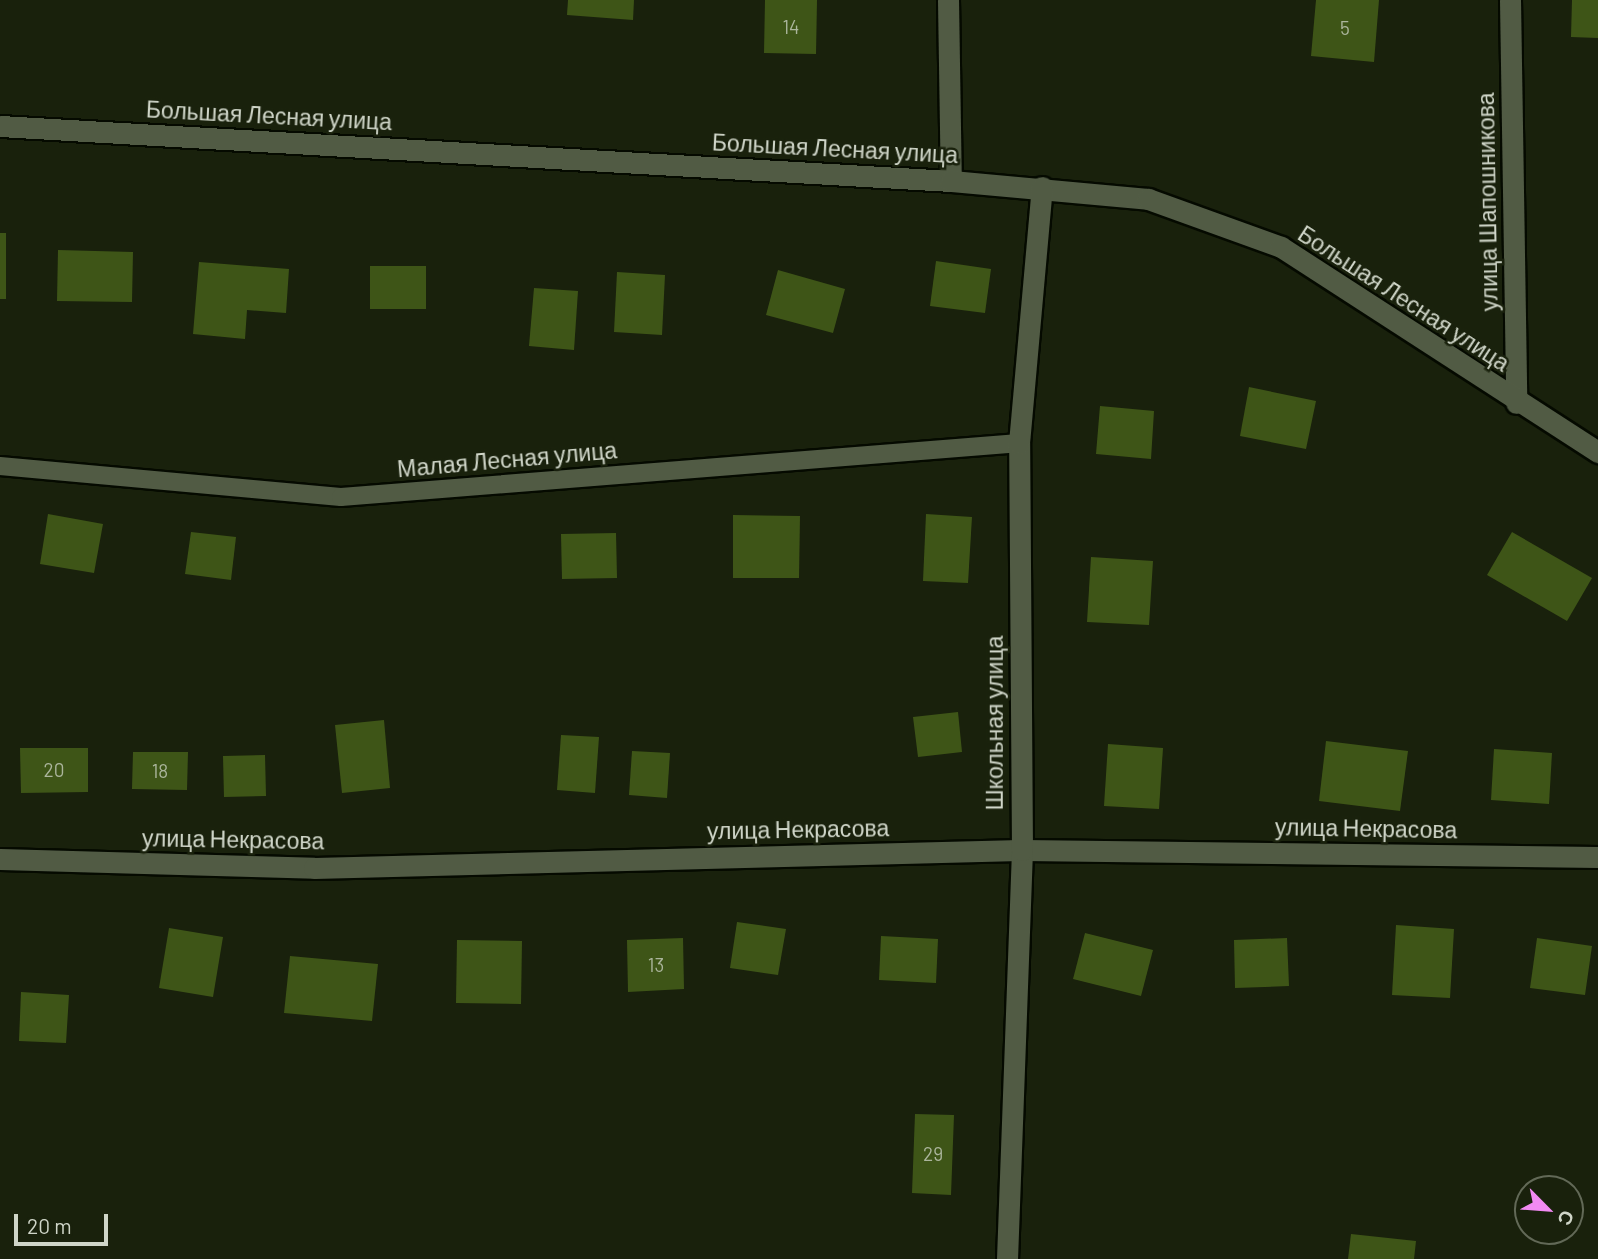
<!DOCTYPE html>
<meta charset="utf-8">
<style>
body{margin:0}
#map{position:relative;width:1598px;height:1259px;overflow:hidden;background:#19210c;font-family:Barlow,sans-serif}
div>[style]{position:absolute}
.building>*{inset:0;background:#3e5517}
.roads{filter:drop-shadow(2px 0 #050a00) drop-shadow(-2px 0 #050a00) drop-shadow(0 2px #050a00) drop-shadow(0 -2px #050a00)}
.lane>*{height:18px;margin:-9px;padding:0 9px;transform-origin:9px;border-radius:9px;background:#515b44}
.street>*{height:21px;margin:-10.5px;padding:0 10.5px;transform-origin:10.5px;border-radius:10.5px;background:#515b44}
span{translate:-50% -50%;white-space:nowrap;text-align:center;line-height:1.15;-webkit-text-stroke:5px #19210c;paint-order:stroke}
.number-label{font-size:19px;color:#abb59c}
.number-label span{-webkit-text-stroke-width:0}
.street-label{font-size:23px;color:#cfd5c8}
.north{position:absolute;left:1514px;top:1175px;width:70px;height:70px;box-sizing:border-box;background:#19210c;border:2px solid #626957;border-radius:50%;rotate:115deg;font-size:19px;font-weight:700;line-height:28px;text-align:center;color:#cfd5c8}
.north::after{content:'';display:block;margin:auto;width:24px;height:32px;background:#f28af3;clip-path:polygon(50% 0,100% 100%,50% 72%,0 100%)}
.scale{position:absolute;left:14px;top:1214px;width:94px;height:32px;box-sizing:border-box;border:4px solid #cfd5c8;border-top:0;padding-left:9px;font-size:21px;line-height:24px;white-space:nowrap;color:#cfd5c8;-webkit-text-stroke:5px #19210c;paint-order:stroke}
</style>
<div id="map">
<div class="building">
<div style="clip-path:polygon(568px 0,634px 0,633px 20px,567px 15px)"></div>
<div style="clip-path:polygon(765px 0,817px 0,816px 54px,764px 53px)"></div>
<div style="clip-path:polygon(1316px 0,1379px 0,1374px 62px,1311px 56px)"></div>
<div style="clip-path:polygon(1572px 0,1598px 0,1598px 38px,1571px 37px)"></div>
<div style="clip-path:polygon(0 233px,6px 233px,6px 299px,0 299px)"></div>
<div style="clip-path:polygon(58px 250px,133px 252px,132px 302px,57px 301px)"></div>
<div style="clip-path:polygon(936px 261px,991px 269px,985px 313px,930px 306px)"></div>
<div style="clip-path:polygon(199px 262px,289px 269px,286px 313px,247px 310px,245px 339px,193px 334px)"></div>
<div style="clip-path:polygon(370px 266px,426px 266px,426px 309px,370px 309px)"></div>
<div style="clip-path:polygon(778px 270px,845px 289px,833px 333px,766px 315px)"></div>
<div style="clip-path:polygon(617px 272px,665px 275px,662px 335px,614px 332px)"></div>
<div style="clip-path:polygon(534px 288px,578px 291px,574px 350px,529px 346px)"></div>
<div style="clip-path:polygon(1249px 387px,1316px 401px,1306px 449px,1240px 436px)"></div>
<div style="clip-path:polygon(1100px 406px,1154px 411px,1151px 459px,1096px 454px)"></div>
<div style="clip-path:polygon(48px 514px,103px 524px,94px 573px,40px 564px)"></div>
<div style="clip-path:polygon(926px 514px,972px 517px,968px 583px,923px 581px)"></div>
<div style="clip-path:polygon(733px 515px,800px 516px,799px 578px,733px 578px)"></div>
<div style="clip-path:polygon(191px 532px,236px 537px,231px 580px,185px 574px)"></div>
<div style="clip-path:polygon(1512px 532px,1592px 578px,1567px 621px,1487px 575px)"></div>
<div style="clip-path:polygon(616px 533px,617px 578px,562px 579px,561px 534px)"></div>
<div style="clip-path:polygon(1091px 557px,1153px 561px,1149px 625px,1087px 622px)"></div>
<div style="clip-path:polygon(958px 712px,962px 752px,918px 757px,913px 717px)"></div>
<div style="clip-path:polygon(384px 720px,390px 788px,342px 793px,335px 725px)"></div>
<div style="clip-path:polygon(561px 735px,599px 737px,595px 793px,557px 790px)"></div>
<div style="clip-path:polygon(1326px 741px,1408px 751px,1400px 811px,1319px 801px)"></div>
<div style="clip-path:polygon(1108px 744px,1163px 748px,1159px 809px,1104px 806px)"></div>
<div style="clip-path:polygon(20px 748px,88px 748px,88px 792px,21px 793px)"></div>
<div style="clip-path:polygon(1494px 749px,1552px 753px,1549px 804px,1491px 800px)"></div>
<div style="clip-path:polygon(632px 751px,670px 753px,667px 798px,629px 795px)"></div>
<div style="clip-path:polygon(133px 752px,188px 752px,187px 790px,132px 789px)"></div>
<div style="clip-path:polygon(265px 755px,266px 796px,224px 797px,223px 756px)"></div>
<div style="clip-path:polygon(737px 922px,786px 929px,778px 975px,730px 968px)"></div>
<div style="clip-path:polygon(1396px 925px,1454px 929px,1450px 998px,1392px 995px)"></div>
<div style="clip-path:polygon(169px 928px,223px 937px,213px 997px,159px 988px)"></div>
<div style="clip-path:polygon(1085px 933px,1153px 950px,1141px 996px,1073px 979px)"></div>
<div style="clip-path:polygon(881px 936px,938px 939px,936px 983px,879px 980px)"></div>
<div style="clip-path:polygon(683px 938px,684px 989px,628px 992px,627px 940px)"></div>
<div style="clip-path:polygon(1287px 938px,1289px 986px,1235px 988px,1234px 940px)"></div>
<div style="clip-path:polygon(1537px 938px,1592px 946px,1585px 995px,1530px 988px)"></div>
<div style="clip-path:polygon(457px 940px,522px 941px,521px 1004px,456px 1003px)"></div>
<div style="clip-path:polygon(290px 956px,378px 964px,372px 1021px,284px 1013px)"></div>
<div style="clip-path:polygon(21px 992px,69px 995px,66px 1043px,19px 1041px)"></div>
<div style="clip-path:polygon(915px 1114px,954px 1115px,951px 1195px,912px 1193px)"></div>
<div style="clip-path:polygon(1351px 1234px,1416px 1241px,1414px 1259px,1348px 1259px)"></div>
</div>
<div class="roads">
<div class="lane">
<div style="left:0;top:466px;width:342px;rotate:5.2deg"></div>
<div style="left:341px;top:497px;width:680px;rotate:-4.55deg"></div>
</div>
<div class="street">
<div style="left:948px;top:0;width:181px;rotate:89.1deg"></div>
<div style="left:1510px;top:0;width:403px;rotate:89.1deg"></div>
<div style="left:0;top:126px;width:953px;rotate:3.31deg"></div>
<div style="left:951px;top:181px;width:198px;rotate:5.2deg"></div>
<div style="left:1148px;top:199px;width:141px;rotate:19.8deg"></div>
<div style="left:1281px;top:247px;width:378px;rotate:32.9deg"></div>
<div style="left:0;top:859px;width:314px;rotate:1.6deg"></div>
<div style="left:314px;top:868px;width:708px;rotate:-1.46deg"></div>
<div style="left:1022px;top:850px;width:576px;rotate:0.7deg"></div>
<div style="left:1007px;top:1259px;width:409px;rotate:-87.9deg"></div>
<div style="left:1022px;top:850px;width:407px;rotate:-90.4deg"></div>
<div style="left:1019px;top:443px;width:257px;rotate:-84.9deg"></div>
</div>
</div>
<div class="number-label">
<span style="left:791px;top:27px">14</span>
<span style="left:1345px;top:28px">5</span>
<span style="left:54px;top:770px">20</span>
<span style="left:160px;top:771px">18</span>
<span style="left:656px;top:965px">13</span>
<span style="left:933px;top:1154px">29</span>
</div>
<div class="street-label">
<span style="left:269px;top:115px;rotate:3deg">Большая Лесная улица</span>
<span style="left:835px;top:148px;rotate:3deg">Большая Лесная улица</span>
<span style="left:1487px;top:202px;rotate:-91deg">улица Шапошникова</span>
<span style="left:1404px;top:298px;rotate:33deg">Большая Лесная улица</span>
<span style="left:507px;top:459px;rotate:-5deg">Малая Лесная улица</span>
<span style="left:994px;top:723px;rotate:-90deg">Школьная улица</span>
<span style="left:1366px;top:828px;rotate:1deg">улица Некрасова</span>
<span style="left:798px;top:829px;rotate:-1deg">улица Некрасова</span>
<span style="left:233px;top:839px;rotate:1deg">улица Некрасова</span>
</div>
<div class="north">С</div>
<div class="scale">20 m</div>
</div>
